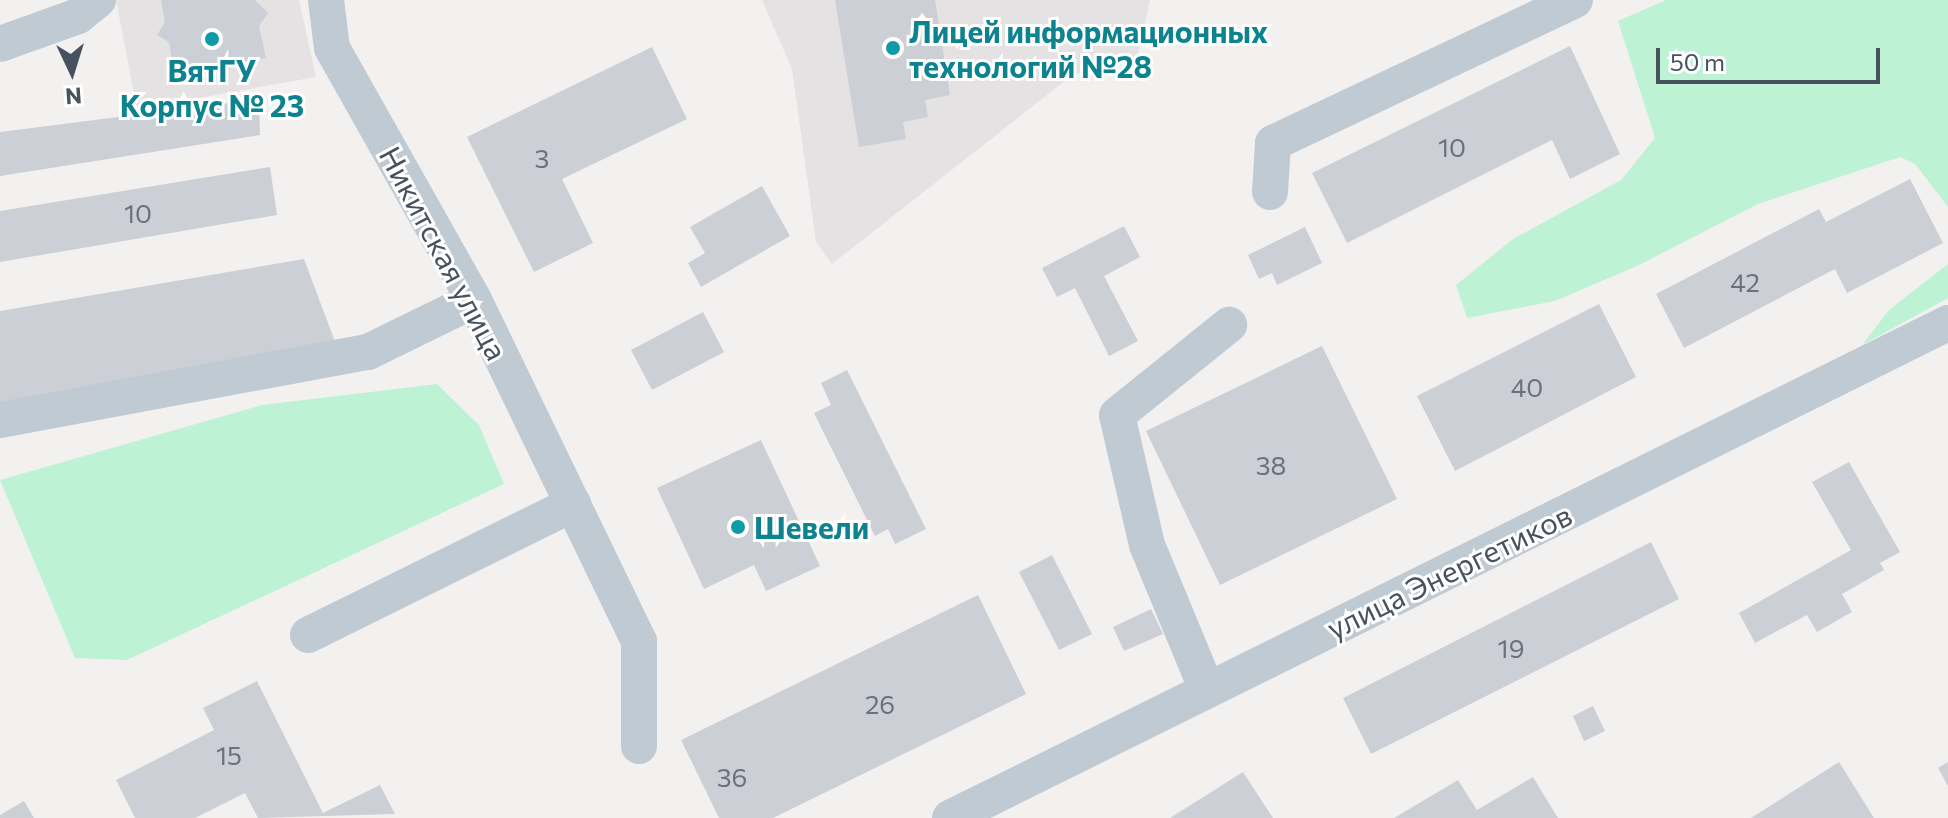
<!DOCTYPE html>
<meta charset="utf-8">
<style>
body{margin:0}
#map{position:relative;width:1948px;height:818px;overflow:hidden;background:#f3f1f0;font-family:Commissioner,sans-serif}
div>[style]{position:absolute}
.education>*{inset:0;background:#e4e2e2}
.green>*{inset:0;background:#bdf2d5}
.building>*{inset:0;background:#cccfd6}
.minor>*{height:36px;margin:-18px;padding:0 18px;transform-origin:18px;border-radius:18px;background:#c0cad3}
.dots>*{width:22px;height:22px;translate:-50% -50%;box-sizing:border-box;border:4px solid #fff;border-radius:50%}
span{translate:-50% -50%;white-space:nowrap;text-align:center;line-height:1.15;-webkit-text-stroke:6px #fff;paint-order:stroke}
.number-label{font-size:26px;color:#68717d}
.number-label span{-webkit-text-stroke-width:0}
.culture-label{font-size:30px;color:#0d838f;font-weight:700}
.left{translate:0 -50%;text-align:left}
.street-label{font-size:30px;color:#47525f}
.north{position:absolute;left:32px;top:32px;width:80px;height:80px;-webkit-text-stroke:6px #fff;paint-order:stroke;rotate:176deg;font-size:22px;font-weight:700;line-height:32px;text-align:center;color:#47525f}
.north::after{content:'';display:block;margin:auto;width:28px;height:36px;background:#47525f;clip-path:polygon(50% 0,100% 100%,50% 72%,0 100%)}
.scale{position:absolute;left:1656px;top:48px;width:224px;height:36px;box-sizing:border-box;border:4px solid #47525f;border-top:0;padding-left:10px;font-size:24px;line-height:28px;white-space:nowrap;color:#47525f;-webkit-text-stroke:6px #fff;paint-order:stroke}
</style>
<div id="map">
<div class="education">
<div style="clip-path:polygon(116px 0,299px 0,316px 77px,137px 109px)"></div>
<div style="clip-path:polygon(762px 0,1150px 0,1137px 58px,1071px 76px,832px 264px,816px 242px,792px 69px)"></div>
</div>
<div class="green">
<div style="clip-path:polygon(1666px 0,1948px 0,1948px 207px,1915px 164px,1900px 157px,1758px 204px,1637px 266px,1555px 301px,1467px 318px,1456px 285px,1513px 239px,1621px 180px,1655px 138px,1618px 21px)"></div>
<div style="clip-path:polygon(1948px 264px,1948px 298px,1862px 345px,1889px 310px)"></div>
<div style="clip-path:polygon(437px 384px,479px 425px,504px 484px,127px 660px,75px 658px,0 480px,262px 405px)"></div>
</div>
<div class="building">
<div style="clip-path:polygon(161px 0,255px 0,268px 13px,259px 26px,266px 58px,232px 64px,224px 77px,210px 68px,174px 74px,169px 42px,157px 35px,165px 22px)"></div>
<div style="clip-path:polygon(835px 0,935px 0,950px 95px,925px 100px,928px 117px,903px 122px,906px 139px,859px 147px)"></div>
<div style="clip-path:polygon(1570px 46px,1620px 154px,1570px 179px,1552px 140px,1347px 243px,1312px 173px)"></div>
<div style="clip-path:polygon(652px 47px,687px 119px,562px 179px,593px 243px,534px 272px,467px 137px)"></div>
<div style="clip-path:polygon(259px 99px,260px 135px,0 176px,0 132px)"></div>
<div style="clip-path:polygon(270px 167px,277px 215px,0 262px,0 211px)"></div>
<div style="clip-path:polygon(1910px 179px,1943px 243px,1847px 293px,1835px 269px,1684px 348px,1656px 294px,1819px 209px,1826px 222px)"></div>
<div style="clip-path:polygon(762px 186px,790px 236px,701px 287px,688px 263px,705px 253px,690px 227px)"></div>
<div style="clip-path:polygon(1124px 226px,1140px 257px,1104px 276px,1138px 341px,1109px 356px,1075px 288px,1057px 297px,1042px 268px)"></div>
<div style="clip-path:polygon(1305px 227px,1322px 263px,1277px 285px,1272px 273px,1259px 279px,1248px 255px)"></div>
<div style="clip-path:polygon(304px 259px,337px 347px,0 406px,0 311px)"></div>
<div style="clip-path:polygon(1599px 304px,1636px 377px,1455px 471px,1417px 396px)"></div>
<div style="clip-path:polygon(703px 312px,724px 352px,652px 390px,631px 350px)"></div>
<div style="clip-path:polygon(1322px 346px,1397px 499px,1220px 585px,1146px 431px)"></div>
<div style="clip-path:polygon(847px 370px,926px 529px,895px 544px,888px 529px,875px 536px,814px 413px,831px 405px,821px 383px)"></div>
<div style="clip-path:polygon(761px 440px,820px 566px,766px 591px,754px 565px,704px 589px,657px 488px)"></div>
<div style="clip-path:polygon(1849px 462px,1900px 552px,1880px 563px,1884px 570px,1842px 594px,1852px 612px,1817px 632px,1807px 615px,1755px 643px,1739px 613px,1851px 550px,1812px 482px)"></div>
<div style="clip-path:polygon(1651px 542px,1679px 599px,1371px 754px,1343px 698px)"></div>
<div style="clip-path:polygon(1052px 555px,1092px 634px,1059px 650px,1019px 572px)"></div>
<div style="clip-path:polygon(978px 595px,1026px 694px,773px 818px,719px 818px,681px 740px)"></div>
<div style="clip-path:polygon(1151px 609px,1163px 634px,1124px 651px,1113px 627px)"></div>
<div style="clip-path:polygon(257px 681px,323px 813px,380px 785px,395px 814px,258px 818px,245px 793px,195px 818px,135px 818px,116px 780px,214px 730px,203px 708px)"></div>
<div style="clip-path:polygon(1593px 706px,1605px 731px,1584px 741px,1573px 716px)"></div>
<div style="clip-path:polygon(1839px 762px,1874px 818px,1751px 818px)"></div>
<div style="clip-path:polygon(1948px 762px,1948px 786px,1938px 768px)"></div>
<div style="clip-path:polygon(1243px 772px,1273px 818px,1170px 818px)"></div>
<div style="clip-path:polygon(1533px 777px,1558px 818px,1394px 818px,1458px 780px,1477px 810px)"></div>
<div style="clip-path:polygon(24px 801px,34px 818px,0 818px,0 815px)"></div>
</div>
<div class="minor">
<div style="left:326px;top:0;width:48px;rotate:82.9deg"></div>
<div style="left:332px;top:48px;width:289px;rotate:60.6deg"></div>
<div style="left:474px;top:300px;width:379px;rotate:64.2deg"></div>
<div style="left:639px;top:641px;width:105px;rotate:90deg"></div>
<div style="left:0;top:44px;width:83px;rotate:-19.7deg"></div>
<div style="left:78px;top:16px;width:26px;rotate:-39deg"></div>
<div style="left:1270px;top:192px;width:49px;rotate:-86.5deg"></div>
<div style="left:1273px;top:143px;width:334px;rotate:-25.3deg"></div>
<div style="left:0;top:420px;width:374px;rotate:-10.5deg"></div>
<div style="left:368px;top:352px;width:118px;rotate:-26.1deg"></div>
<div style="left:308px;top:635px;width:296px;rotate:-26.3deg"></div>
<div style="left:1207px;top:690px;width:157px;rotate:-112.5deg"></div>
<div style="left:1147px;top:545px;width:133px;rotate:-103deg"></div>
<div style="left:1117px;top:415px;width:144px;rotate:-38.8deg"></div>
<div style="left:950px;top:818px;width:1114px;rotate:-26.38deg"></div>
</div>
<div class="dots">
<div style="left:212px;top:39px;background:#0f9aa8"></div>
<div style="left:893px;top:48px;background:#0f9aa8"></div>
<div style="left:738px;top:527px;background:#0f9aa8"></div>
</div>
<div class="number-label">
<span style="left:1452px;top:147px">10</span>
<span style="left:542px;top:158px">3</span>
<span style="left:138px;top:213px">10</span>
<span style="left:1745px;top:282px">42</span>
<span style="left:1527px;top:387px">40</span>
<span style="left:1271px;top:465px">38</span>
<span style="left:1511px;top:648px">19</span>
<span style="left:880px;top:704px">26</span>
<span style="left:229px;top:755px">15</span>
<span style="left:732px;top:777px">36</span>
</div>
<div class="culture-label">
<span class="left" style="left:909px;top:48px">Лицей информационных<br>технологий №28</span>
<span style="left:212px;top:87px">ВятГУ<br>Корпус № 23</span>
<span class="left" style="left:754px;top:527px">Шевели</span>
</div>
<div class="street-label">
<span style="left:444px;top:253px;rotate:62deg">Никитская улица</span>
<span style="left:1449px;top:571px;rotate:-26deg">улица Энергетиков</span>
</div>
<div class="north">N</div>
<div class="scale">50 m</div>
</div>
